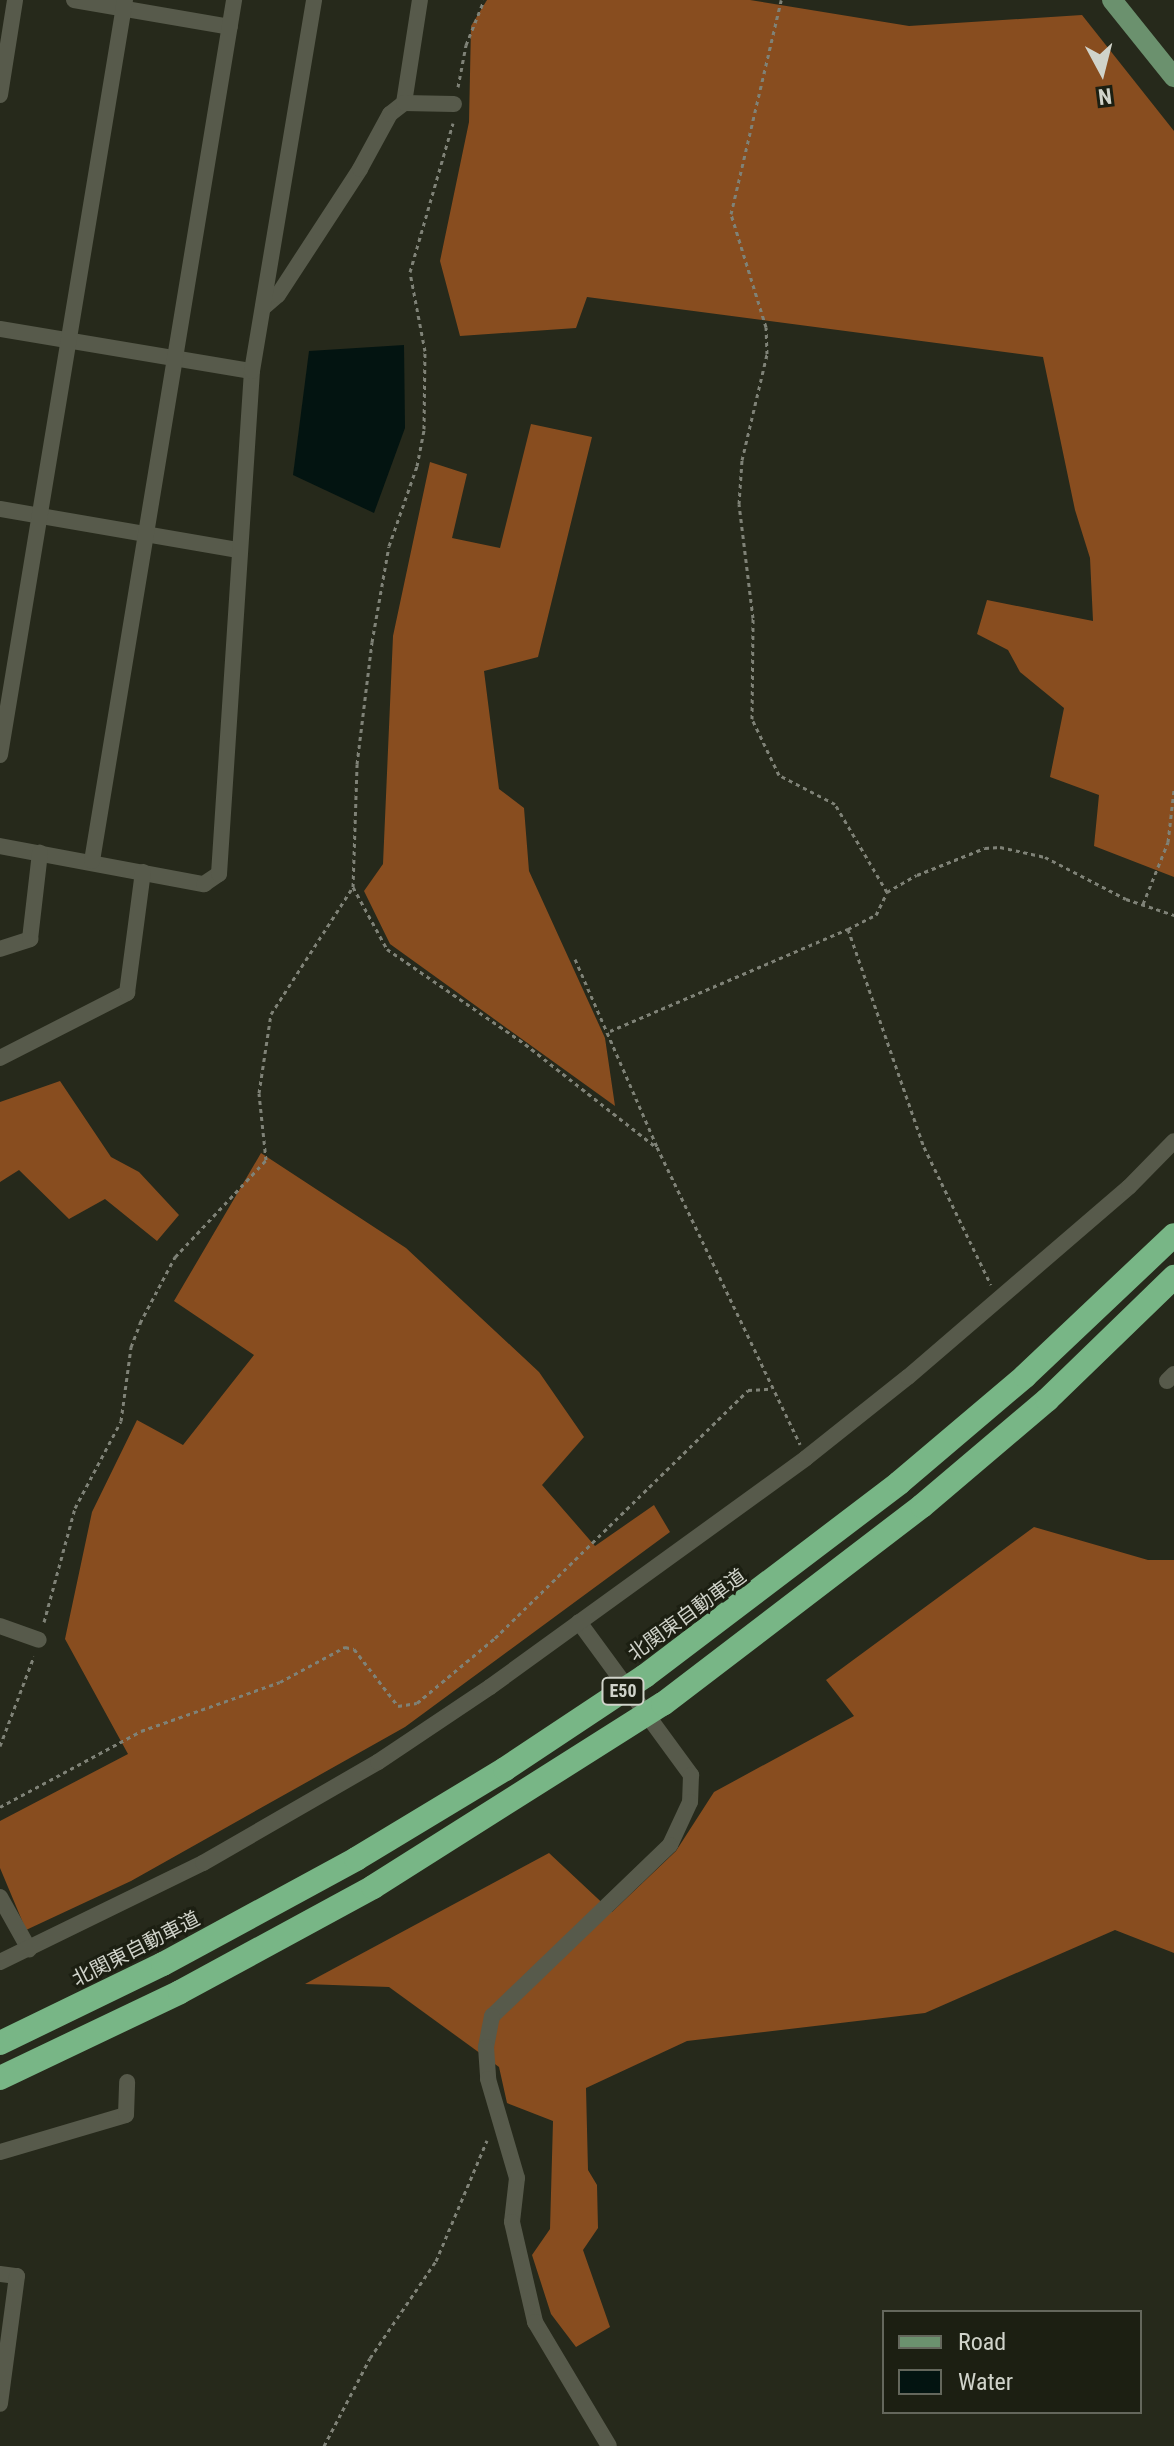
<!DOCTYPE html>
<meta charset="utf-8">
<style>
body{margin:0}
#map{position:relative;width:1174px;height:2446px;overflow:hidden;background:#26291b;font-family:"Roboto Condensed","Noto Sans JP",sans-serif}
div>[style]{position:absolute}
.forest>*{inset:0;background:#884d1f}
.water>*{inset:0;background:#031411}
.path>*{height:3px;margin-top:-1.5px;transform-origin:0;background:repeating-linear-gradient(90deg,#7f8277 0 4px,transparent 0 8px)}
.minor>*{height:16px;margin:-8px;padding:0 8px;transform-origin:8px;border-radius:8px;background:#575a4b}
.primary>*{height:20px;margin:-10px;padding:0 10px;transform-origin:10px;border-radius:10px;background:#6b916e}
.motorway>*{height:24px;margin:-12px;padding:0 12px;transform-origin:12px;border-radius:12px;background:#78b686}
span{translate:-50% -50%;white-space:nowrap;text-align:center;line-height:1.15;-webkit-text-stroke:6px #1c1f12;paint-order:stroke}
.shield-label span{padding:2px 6px;background:#1c1f12;border:2px solid;border-radius:6px;-webkit-text-stroke-width:0}
.shield-label{font-size:18px;color:#d0d3ca;font-weight:700}
.street-label{font-size:20px;color:#d0d3ca}
.legend{position:absolute;left:882px;top:2310px;width:260px;height:104px;box-sizing:border-box;background:#1c1f12;border:2px solid #64675c;margin:0;padding:10px 14px;list-style:none;font-size:24px;color:#d0d3ca}
.legend li{display:flex;align-items:center;gap:16px;height:40px}
.legend b{width:40px;border:2px solid #64675c}
.north{position:absolute;left:1062px;top:32px;width:80px;height:80px;-webkit-text-stroke:6px #1c1f12;paint-order:stroke;rotate:173deg;font-size:22px;font-weight:700;line-height:32px;text-align:center;color:#d0d3ca}
.north::after{content:'';display:block;margin:auto;width:28px;height:36px;background:#d0d3ca;clip-path:polygon(50% 0,100% 100%,50% 72%,0 100%)}
</style>
<div id="map">
<div class="forest">
<div style="clip-path:polygon(487px 0,750px 0,909px 26px,1082px 15px,1174px 131px,1174px 877px,1094px 846px,1099px 795px,1050px 777px,1064px 708px,1020px 672px,1008px 650px,977px 634px,987px 600px,1093px 621px,1090px 558px,1075px 510px,1043px 357px,587px 297px,576px 328px,460px 336px,440px 261px,469px 122px,471px 26px)"></div>
<div style="clip-path:polygon(531px 424px,592px 437px,538px 657px,484px 671px,499px 789px,524px 808px,529px 871px,605px 1038px,615px 1106px,390px 944px,364px 891px,383px 864px,393px 636px,430px 462px,467px 474px,452px 538px,500px 548px)"></div>
<div style="clip-path:polygon(60px 1081px,111px 1157px,139px 1172px,179px 1215px,157px 1241px,105px 1199px,69px 1219px,19px 1170px,0 1182px,0 1102px)"></div>
<div style="clip-path:polygon(261px 1153px,406px 1248px,539px 1372px,584px 1437px,542px 1485px,595px 1546px,654px 1505px,670px 1532px,405px 1727px,131px 1881px,26px 1930px,0 1868px,0 1821px,128px 1754px,65px 1639px,92px 1512px,137px 1420px,183px 1445px,254px 1355px,174px 1301px)"></div>
<div style="clip-path:polygon(1034px 1527px,1148px 1560px,1174px 1560px,1174px 1953px,1115px 1930px,925px 2013px,687px 2041px,586px 2088px,588px 2170px,597px 2185px,598px 2228px,583px 2250px,610px 2327px,576px 2347px,551px 2314px,532px 2255px,550px 2229px,553px 2121px,507px 2103px,499px 2067px,389px 1987px,305px 1984px,549px 1853px,612px 1912px,676px 1851px,714px 1792px,854px 1716px,826px 1680px)"></div>
</div>
<div class="water">
<div style="clip-path:polygon(404px 345px,405px 428px,374px 513px,293px 475px,309px 351px)"></div>
</div>
<div class="path">
<div style="left:458px;top:87px;width:43px;rotate:-79.2deg"></div>
<div style="left:466px;top:45px;width:48px;rotate:-68.2deg"></div>
<div style="left:353px;top:887px;width:71px;rotate:61.3deg"></div>
<div style="left:387px;top:949px;width:168px;rotate:34.5deg"></div>
<div style="left:525px;top:1044px;width:167px;rotate:38.2deg"></div>
<div style="left:887px;top:892px;width:34px;rotate:-30deg"></div>
<div style="left:917px;top:875px;width:73px;rotate:-21.7deg"></div>
<div style="left:985px;top:848px;width:15px;rotate:-4deg"></div>
<div style="left:1000px;top:847px;width:46px;rotate:12.5deg"></div>
<div style="left:1045px;top:857px;width:91px;rotate:27.4deg"></div>
<div style="left:1126px;top:899px;width:51px;rotate:18.4deg"></div>
<div style="left:1143px;top:904px;width:67px;rotate:-68deg"></div>
<div style="left:1168px;top:842px;width:52px;rotate:-83.4deg"></div>
<div style="left:848px;top:929px;width:231px;rotate:70.8deg"></div>
<div style="left:924px;top:1147px;width:153px;rotate:64.1deg"></div>
<div style="left:575px;top:959px;width:205px;rotate:66.4deg"></div>
<div style="left:657px;top:1147px;width:330px;rotate:64.3deg"></div>
<div style="left:610px;top:1031px;width:259px;rotate:-23.2deg"></div>
<div style="left:848px;top:929px;width:31px;rotate:-27deg"></div>
<div style="left:876px;top:915px;width:25px;rotate:-64deg"></div>
<div style="left:887px;top:892px;width:102px;rotate:-120.6deg"></div>
<div style="left:835px;top:804px;width:63px;rotate:-152.6deg"></div>
<div style="left:779px;top:775px;width:62px;rotate:-115.7deg"></div>
<div style="left:752px;top:719px;width:101px;rotate:-89.4deg"></div>
<div style="left:753px;top:618px;width:115px;rotate:-97deg"></div>
<div style="left:739px;top:504px;width:44px;rotate:-86.1deg"></div>
<div style="left:742px;top:460px;width:109px;rotate:-76.7deg"></div>
<div style="left:767px;top:354px;width:27px;rotate:-92deg"></div>
<div style="left:766px;top:327px;width:118px;rotate:-107.2deg"></div>
<div style="left:731px;top:214px;width:220px;rotate:-76.8deg"></div>
<div style="left:44px;top:1622px;width:118px;rotate:-74.8deg"></div>
<div style="left:75px;top:1508px;width:98px;rotate:-62.1deg"></div>
<div style="left:121px;top:1421px;width:75px;rotate:-82.3deg"></div>
<div style="left:131px;top:1347px;width:26px;rotate:-69deg"></div>
<div style="left:140px;top:1323px;width:75px;rotate:-62.1deg"></div>
<div style="left:175px;top:1257px;width:133px;rotate:-46.8deg"></div>
<div style="left:266px;top:1160px;width:67px;rotate:-96deg"></div>
<div style="left:259px;top:1093px;width:80px;rotate:-81.4deg"></div>
<div style="left:271px;top:1014px;width:151px;rotate:-57.2deg"></div>
<div style="left:353px;top:887px;width:123px;rotate:-88.1deg"></div>
<div style="left:357px;top:764px;width:123px;rotate:-83deg"></div>
<div style="left:372px;top:642px;width:97px;rotate:-80deg"></div>
<div style="left:389px;top:546px;width:85px;rotate:-70.7deg"></div>
<div style="left:417px;top:466px;width:38px;rotate:-79deg"></div>
<div style="left:424px;top:429px;width:78px;rotate:-89.3deg"></div>
<div style="left:425px;top:351px;width:80px;rotate:-100.8deg"></div>
<div style="left:410px;top:272px;width:155px;rotate:-73.9deg"></div>
<div style="left:0;top:1746px;width:96px;rotate:-69.3deg"></div>
<div style="left:0;top:1807px;width:160px;rotate:-28.3deg"></div>
<div style="left:141px;top:1731px;width:147px;rotate:-19.4deg"></div>
<div style="left:280px;top:1682px;width:74px;rotate:-28.3deg"></div>
<div style="left:345px;top:1647px;width:9px;rotate:13deg"></div>
<div style="left:354px;top:1649px;width:72px;rotate:52.3deg"></div>
<div style="left:398px;top:1706px;width:19px;rotate:-9deg"></div>
<div style="left:417px;top:1703px;width:102px;rotate:-39.8deg"></div>
<div style="left:495px;top:1638px;width:354px;rotate:-44.4deg"></div>
<div style="left:748px;top:1390px;width:22px;rotate:-3deg"></div>
<div style="left:324px;top:2446px;width:99px;rotate:-62.4deg"></div>
<div style="left:370px;top:2358px;width:117px;rotate:-55.8deg"></div>
<div style="left:436px;top:2261px;width:131px;rotate:-67.1deg"></div>
</div>
<div class="minor">
<div style="left:74px;top:0;width:158px;rotate:9.8deg"></div>
<div style="left:0;top:95px;width:96px;rotate:-81deg"></div>
<div style="left:404px;top:103px;width:104px;rotate:-81.2deg"></div>
<div style="left:264px;top:307px;width:18px;rotate:-41deg"></div>
<div style="left:278px;top:295px;width:150px;rotate:-56.9deg"></div>
<div style="left:360px;top:169px;width:63px;rotate:-61.4deg"></div>
<div style="left:390px;top:114px;width:18px;rotate:-38deg"></div>
<div style="left:404px;top:103px;width:50px;rotate:1.1deg"></div>
<div style="left:0;top:329px;width:255px;rotate:9.5deg"></div>
<div style="left:0;top:509px;width:242px;rotate:9.8deg"></div>
<div style="left:0;top:755px;width:765px;rotate:-80.6deg"></div>
<div style="left:0;top:846px;width:208px;rotate:10.6deg"></div>
<div style="left:204px;top:884px;width:18px;rotate:-34deg"></div>
<div style="left:219px;top:874px;width:504px;rotate:-86.25deg"></div>
<div style="left:252px;top:371px;width:376px;rotate:-80.5deg"></div>
<div style="left:92px;top:861px;width:873px;rotate:-80.63deg"></div>
<div style="left:0;top:949px;width:32px;rotate:-18deg"></div>
<div style="left:30px;top:939px;width:87px;rotate:-83.4deg"></div>
<div style="left:0;top:1058px;width:143px;rotate:-27.1deg"></div>
<div style="left:127px;top:993px;width:122px;rotate:-82.5deg"></div>
<div style="left:1167px;top:1381px;width:10px;rotate:-45deg"></div>
<div style="left:579px;top:1622px;width:190px;rotate:53.8deg"></div>
<div style="left:691px;top:1775px;width:27px;rotate:92deg"></div>
<div style="left:690px;top:1802px;width:47px;rotate:114.9deg"></div>
<div style="left:670px;top:1845px;width:247px;rotate:136.1deg"></div>
<div style="left:492px;top:2016px;width:32px;rotate:101deg"></div>
<div style="left:486px;top:2047px;width:32px;rotate:86deg"></div>
<div style="left:488px;top:2079px;width:103px;rotate:73.7deg"></div>
<div style="left:517px;top:2178px;width:44px;rotate:96.5deg"></div>
<div style="left:512px;top:2222px;width:103px;rotate:77deg"></div>
<div style="left:535px;top:2322px;width:144px;rotate:59.2deg"></div>
<div style="left:0;top:1626px;width:41px;rotate:19.7deg"></div>
<div style="left:0;top:1897px;width:60px;rotate:60.9deg"></div>
<div style="left:0;top:1962px;width:226px;rotate:-26deg"></div>
<div style="left:203px;top:1863px;width:202px;rotate:-30deg"></div>
<div style="left:378px;top:1762px;width:135px;rotate:-33.8deg"></div>
<div style="left:490px;top:1687px;width:390px;rotate:-35.9deg"></div>
<div style="left:806px;top:1458px;width:130px;rotate:-38.5deg"></div>
<div style="left:908px;top:1377px;width:291px;rotate:-40.7deg"></div>
<div style="left:1129px;top:1187px;width:64px;rotate:-45.6deg"></div>
<div style="left:0;top:2152px;width:131px;rotate:-16.4deg"></div>
<div style="left:126px;top:2115px;width:33px;rotate:-88deg"></div>
<div style="left:0;top:2274px;width:17px;rotate:7deg"></div>
<div style="left:17px;top:2276px;width:129px;rotate:97.6deg"></div>
</div>
<div class="primary">
<div style="left:1112px;top:0;width:99px;rotate:51.2deg"></div>
</div>
<div class="motorway">
<div style="left:0;top:2043px;width:181px;rotate:-25.9deg"></div>
<div style="left:163px;top:1964px;width:220px;rotate:-28.5deg"></div>
<div style="left:356px;top:1859px;width:174px;rotate:-31.1deg"></div>
<div style="left:505px;top:1769px;width:168px;rotate:-33.6deg"></div>
<div style="left:645px;top:1676px;width:319px;rotate:-37.2deg"></div>
<div style="left:899px;top:1483px;width:165px;rotate:-40.3deg"></div>
<div style="left:1025px;top:1376px;width:205px;rotate:-43.4deg"></div>
<div style="left:0;top:2078px;width:199px;rotate:-25.5deg"></div>
<div style="left:180px;top:1992px;width:220px;rotate:-28.5deg"></div>
<div style="left:373px;top:1887px;width:343px;rotate:-32.3deg"></div>
<div style="left:663px;top:1704px;width:326px;rotate:-37.4deg"></div>
<div style="left:922px;top:1506px;width:164px;rotate:-40.3deg"></div>
<div style="left:1047px;top:1400px;width:177px;rotate:-44.1deg"></div>
</div>
<div class="shield-label">
<span style="left:623px;top:1691px">E50</span>
</div>
<div class="street-label">
<span style="left:687px;top:1615px;rotate:-36deg">北関東自動車道</span>
<span style="left:136px;top:1949px;rotate:-27deg">北関東自動車道</span>
</div>
<ul class="legend">
<li><b style="height:10px;background:#6b916e"></b>Road</li>
<li><b style="height:22px;background:#031411"></b>Water</li>
</ul>
<div class="north">N</div>
</div>
